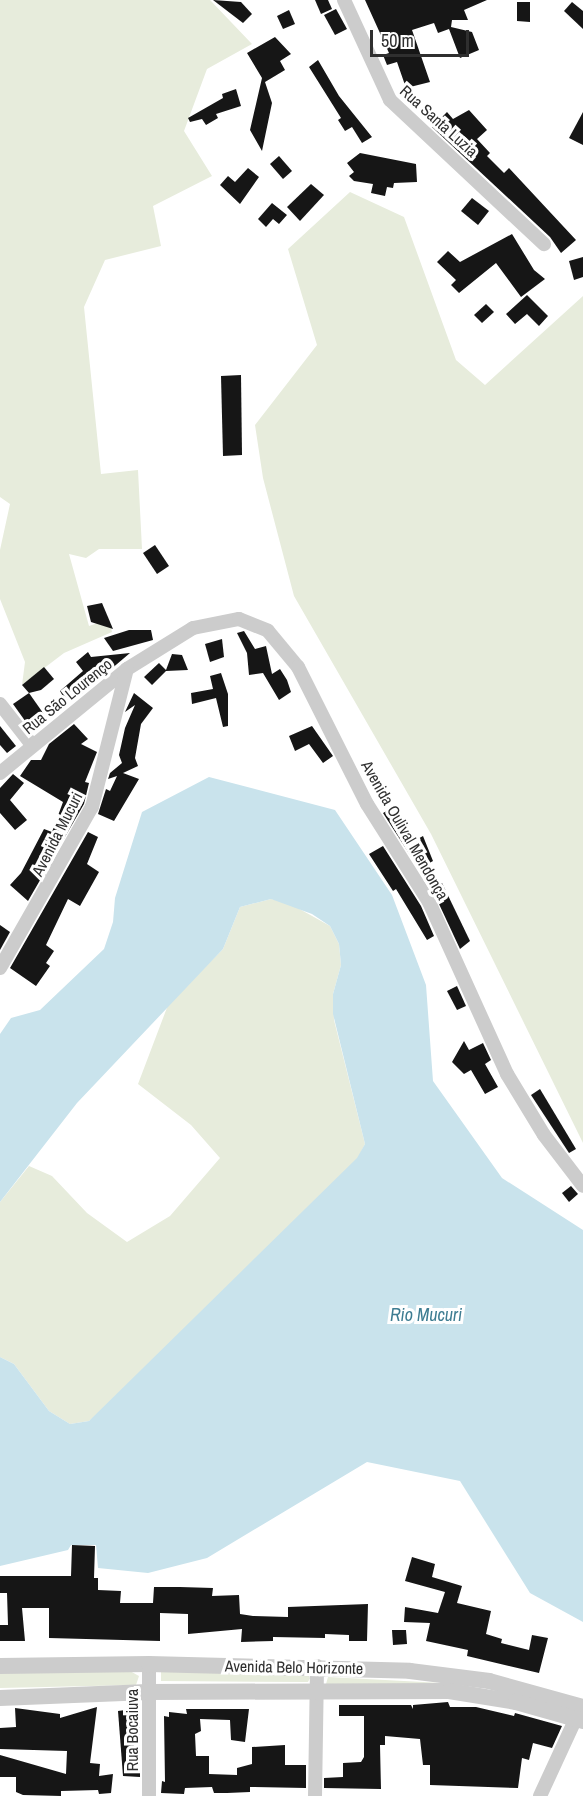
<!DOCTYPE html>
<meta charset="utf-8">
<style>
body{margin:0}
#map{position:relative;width:583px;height:1796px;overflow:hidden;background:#fff;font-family:"Archivo Narrow",sans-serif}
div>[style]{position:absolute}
.green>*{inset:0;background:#e7ecdc}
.water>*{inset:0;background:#c9e3ec}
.building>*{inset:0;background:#161616}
.minor>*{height:14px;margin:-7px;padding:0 7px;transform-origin:7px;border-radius:7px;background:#ccc}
.tertiary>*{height:16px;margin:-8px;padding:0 8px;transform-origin:8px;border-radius:8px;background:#ccc}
span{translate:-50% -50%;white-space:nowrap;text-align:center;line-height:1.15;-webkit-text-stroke:6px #fff;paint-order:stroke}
.street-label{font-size:16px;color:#2f2f2f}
.water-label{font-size:18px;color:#3d7c91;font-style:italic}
.scale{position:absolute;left:370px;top:30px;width:99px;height:27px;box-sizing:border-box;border:3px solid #2f2f2f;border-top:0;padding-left:8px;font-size:18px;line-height:21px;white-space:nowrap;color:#2f2f2f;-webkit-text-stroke:4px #fff;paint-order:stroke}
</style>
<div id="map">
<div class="green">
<div style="clip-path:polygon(0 0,210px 0,252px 44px,207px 69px,184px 131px,212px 176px,153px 206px,161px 246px,105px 260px,84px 307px,101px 474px,138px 470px,142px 549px,99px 549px,86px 558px,69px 554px,89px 626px,109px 619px,112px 632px,64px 653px,22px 685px,25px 662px,0 599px,0 550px,10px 504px,0 497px)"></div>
<div style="clip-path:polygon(350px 192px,404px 217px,456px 360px,485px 385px,583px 296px,583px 1143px,431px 834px,294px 596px,263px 478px,255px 425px,317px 345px,288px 249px)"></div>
<div style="clip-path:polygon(271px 899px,287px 902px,330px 926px,339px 944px,341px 965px,333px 994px,334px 1020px,365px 1144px,358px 1158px,112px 1403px,89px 1421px,70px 1424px,49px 1411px,14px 1364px,0 1357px,0 1202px,29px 1166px,52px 1176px,87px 1213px,127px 1242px,170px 1216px,220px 1158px,191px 1125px,138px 1084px,168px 1005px,223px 949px,240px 907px)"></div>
<div style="clip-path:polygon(161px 1670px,308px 1675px,310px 1678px,308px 1682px,161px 1681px)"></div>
<div style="clip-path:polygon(130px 1671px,139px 1676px,136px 1685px,0 1688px,0 1672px)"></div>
<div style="clip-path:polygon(328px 1677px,442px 1683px,511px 1697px,326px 1684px)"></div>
</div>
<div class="water">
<div style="clip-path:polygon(209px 777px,335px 810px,392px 895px,426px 985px,433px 1081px,502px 1178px,583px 1230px,583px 1622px,530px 1593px,460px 1481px,367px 1462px,207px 1558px,148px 1573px,98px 1568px,96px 1545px,71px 1545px,68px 1550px,0 1566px,0 1357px,14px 1364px,49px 1411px,70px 1424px,89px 1421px,357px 1158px,365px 1144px,333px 1014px,333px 994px,341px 965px,339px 944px,330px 926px,312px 914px,271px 899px,240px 907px,223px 949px,77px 1103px,0 1202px,0 1034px,11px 1018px,40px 1010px,104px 949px,113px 922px,115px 898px,142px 812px)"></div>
</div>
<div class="building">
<div style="clip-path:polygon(213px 0,241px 2px,252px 14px,243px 23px)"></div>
<div style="clip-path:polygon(315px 0,328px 0,332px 9px,321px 14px)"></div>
<div style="clip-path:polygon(365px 0,487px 0,464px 10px,468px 20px,452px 20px,451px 27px,472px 32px,479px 50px,460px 58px,449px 29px,438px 33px,434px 23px,412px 30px,430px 82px,406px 88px,397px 62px,387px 65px,383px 55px,389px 53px)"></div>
<div style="clip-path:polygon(517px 2px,530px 2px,530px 22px,517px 21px)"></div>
<div style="clip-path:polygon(572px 2px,583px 11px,583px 29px,564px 11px)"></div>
<div style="clip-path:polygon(336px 9px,347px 29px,335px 35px,324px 15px)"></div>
<div style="clip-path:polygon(289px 10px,295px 24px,283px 29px,277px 16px)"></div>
<div style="clip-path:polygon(275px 37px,291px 54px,280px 61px,285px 70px,265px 82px,272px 103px,262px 151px,250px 130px,262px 78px,247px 53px)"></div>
<div style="clip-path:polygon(318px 60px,339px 96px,372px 137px,362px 143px,352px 127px,345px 131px,338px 120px,341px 118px,309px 67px)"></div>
<div style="clip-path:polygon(236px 89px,241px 106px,216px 114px,218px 118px,206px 125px,202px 119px,190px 122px,188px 118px,223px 98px,222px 94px)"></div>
<div style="clip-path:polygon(469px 110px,487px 130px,477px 139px,490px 153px,487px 156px,504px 173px,509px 168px,576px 240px,561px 253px,550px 237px,432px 127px,447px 112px,453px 119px)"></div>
<div style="clip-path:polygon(583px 112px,583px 145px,569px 138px)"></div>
<div style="clip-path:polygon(360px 153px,416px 164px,417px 182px,394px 183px,393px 188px,387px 187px,385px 196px,371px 193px,373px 184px,354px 181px,349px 176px,354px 172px,347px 163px)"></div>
<div style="clip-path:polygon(279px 156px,292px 171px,283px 179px,270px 164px)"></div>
<div style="clip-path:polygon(248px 168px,259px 177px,240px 204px,220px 185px,228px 176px,235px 182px)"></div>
<div style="clip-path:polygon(311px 184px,324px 195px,300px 221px,287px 207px)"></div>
<div style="clip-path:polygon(472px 198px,489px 211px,478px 225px,461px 211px)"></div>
<div style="clip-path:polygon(272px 203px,287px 215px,279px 224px,273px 219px,266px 227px,258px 219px)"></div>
<div style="clip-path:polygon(512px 234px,534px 270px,545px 279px,521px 297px,496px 263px,459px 293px,451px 285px,456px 280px,437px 262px,448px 251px,460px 262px)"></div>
<div style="clip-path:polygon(583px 257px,583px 277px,574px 280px,569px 261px)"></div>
<div style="clip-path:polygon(527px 295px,548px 316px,539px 326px,527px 314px,515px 324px,506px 314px)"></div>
<div style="clip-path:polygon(486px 304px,494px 312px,482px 323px,474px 315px)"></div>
<div style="clip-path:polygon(241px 375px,242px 455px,223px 456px,221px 376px)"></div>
<div style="clip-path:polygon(155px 545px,169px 566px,157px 574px,143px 553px)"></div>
<div style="clip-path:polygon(102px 603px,113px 629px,91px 622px,87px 606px)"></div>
<div style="clip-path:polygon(129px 630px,151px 630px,153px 640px,113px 651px,104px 638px)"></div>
<div style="clip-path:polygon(244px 631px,255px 649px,266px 646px,272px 674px,280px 669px,287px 680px,291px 692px,279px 700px,263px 673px,249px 675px,247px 653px,237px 633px)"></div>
<div style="clip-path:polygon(222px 639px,224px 657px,210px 662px,205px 644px)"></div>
<div style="clip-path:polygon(88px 652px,91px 657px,130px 653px,77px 698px,65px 700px,60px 691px,83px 671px,76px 662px)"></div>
<div style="clip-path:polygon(172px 654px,182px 655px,188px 670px,166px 671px,152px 685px,144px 677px,159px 663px,166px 670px)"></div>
<div style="clip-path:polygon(44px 667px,54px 679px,41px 690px,29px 693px,22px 685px)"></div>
<div style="clip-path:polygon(221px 673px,228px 694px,228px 726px,223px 727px,216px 698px,192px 704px,191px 693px,213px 689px,210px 676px)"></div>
<div style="clip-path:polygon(29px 693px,48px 720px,33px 732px,13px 704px)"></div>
<div style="clip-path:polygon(134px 693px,153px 708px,141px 724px,135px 758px,138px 766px,123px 773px,139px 779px,114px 821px,98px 814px,106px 789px,110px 791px,117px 776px,108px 779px,110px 773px,122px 763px,119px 755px,125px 728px,135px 705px,125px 712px)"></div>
<div style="clip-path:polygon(74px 724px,88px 739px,81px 744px,97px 752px,85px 782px,89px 783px,84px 804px,28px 901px,10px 885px,21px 873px,44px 829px,52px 832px,63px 802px,20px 776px,31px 760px,41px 760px,49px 744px)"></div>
<div style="clip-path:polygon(0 726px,16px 746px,7px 753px,0 745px)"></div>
<div style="clip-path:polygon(312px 726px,333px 756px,323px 763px,309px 744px,295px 751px,289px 736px)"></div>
<div style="clip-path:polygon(13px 774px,24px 783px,10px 800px,27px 820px,15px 830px,0 813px,0 788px)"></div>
<div style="clip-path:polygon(392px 808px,397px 808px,414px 841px,423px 836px,433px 861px,419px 869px,383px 813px)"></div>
<div style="clip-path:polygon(88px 832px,98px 837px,87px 864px,99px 872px,80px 906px,68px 899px,46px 945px,54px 951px,46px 963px,50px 966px,36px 986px,10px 968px)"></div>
<div style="clip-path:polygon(383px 846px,421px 906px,434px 936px,427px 940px,396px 889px,393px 891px,369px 854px)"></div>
<div style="clip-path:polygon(442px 883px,470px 941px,460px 949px,432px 889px)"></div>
<div style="clip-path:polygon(0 925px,10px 932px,0 950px)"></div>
<div style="clip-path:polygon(457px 986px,466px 1006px,457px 1010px,447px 991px)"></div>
<div style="clip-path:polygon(464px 1041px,469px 1050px,483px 1043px,491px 1060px,485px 1064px,498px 1087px,485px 1094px,471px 1070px,464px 1074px,452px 1062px)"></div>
<div style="clip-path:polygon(540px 1089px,576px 1149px,569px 1153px,531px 1095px)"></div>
<div style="clip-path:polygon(571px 1186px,578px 1194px,569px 1202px,562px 1193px)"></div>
<div style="clip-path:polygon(72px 1545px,95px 1546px,94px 1578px,98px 1578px,98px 1590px,121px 1591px,120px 1603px,153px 1603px,154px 1587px,180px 1587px,213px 1588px,212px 1596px,239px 1595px,240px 1614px,253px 1616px,288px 1617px,288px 1607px,368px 1604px,367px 1641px,349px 1641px,349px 1635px,325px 1634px,325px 1638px,273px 1637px,273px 1641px,241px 1642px,242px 1629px,188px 1634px,188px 1614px,160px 1613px,160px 1641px,49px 1638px,49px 1608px,22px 1608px,25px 1641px,0 1641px,0 1625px,8px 1625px,7px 1593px,0 1593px,0 1576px,71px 1576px)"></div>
<div style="clip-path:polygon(412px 1557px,435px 1564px,432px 1577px,462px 1586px,457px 1603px,491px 1611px,486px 1634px,502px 1639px,501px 1643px,529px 1650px,532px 1635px,548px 1638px,539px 1673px,467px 1656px,468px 1650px,426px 1641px,430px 1623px,404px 1622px,405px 1607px,438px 1613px,445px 1592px,405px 1581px)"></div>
<div style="clip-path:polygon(392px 1630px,406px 1630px,407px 1644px,393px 1645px)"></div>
<div style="clip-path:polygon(448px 1702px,450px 1707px,476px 1707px,514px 1716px,515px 1713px,562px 1726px,552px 1748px,533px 1743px,529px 1760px,522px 1758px,518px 1788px,430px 1785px,430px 1765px,423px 1765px,420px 1739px,385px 1736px,385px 1745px,380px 1745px,381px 1789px,324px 1788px,324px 1778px,343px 1777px,343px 1763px,361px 1762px,364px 1757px,364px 1716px,339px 1716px,339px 1705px,411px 1705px,413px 1709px,413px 1705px)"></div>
<div style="clip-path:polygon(97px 1707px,90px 1763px,100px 1764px,99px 1776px,113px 1774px,111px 1793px,99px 1794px,98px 1790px,61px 1791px,61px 1796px,23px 1795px,16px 1792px,16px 1777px,0 1777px,0 1755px,66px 1774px,67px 1751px,0 1749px,0 1728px,16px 1727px,15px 1708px,60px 1714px,60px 1718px)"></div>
<div style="clip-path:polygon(140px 1708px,140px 1777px,123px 1776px,118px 1711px)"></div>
<div style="clip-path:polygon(186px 1709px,249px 1709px,245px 1742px,231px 1740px,230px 1720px,200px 1719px,201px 1731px,195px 1734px,196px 1756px,209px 1756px,209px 1774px,237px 1775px,237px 1768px,252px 1764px,252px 1747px,285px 1745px,285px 1765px,306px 1765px,306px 1788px,250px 1787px,250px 1792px,227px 1793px,214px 1793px,212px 1787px,185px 1788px,184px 1794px,161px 1793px,162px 1781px,165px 1782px,164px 1716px,169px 1717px,169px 1712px,187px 1714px)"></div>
</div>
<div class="minor">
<div style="left:344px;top:0;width:110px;rotate:65.3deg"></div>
<div style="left:390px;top:100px;width:211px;rotate:43.1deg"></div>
<div style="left:0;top:704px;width:52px;rotate:52deg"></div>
<div style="left:0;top:773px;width:164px;rotate:-39.3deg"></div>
<div style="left:127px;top:669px;width:78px;rotate:-31.8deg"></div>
<div style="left:193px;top:628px;width:47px;rotate:-11.1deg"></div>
<div style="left:239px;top:619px;width:31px;rotate:22deg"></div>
<div style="left:268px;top:631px;width:47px;rotate:50.2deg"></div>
<div style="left:298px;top:667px;width:153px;rotate:63.3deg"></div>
<div style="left:367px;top:804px;width:116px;rotate:57.7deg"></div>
<div style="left:429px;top:902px;width:189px;rotate:65.6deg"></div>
<div style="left:507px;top:1074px;width:71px;rotate:58.8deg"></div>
<div style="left:544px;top:1135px;width:64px;rotate:52.6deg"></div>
<div style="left:0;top:968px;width:185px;rotate:-60.3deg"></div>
<div style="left:92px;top:807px;width:142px;rotate:-75.8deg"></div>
<div style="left:149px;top:1664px;width:132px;rotate:90deg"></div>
<div style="left:315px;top:1796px;width:130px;rotate:-89.1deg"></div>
<div style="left:540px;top:1796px;width:86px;rotate:-65.2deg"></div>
</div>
<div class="tertiary">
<div style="left:0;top:1666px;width:149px;rotate:-0.8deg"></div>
<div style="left:149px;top:1664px;width:261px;rotate:1.5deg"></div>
<div style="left:410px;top:1671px;width:80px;rotate:7.2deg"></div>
<div style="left:489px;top:1681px;width:98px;rotate:15.5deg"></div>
<div style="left:0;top:1698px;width:148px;rotate:-2.3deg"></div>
<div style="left:148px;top:1692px;width:301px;rotate:-0.2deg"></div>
<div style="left:449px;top:1691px;width:68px;rotate:9.3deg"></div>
<div style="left:516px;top:1702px;width:70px;rotate:15.8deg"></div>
</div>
<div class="street-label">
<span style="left:439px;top:121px;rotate:42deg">Rua Santa Luzia</span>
<span style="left:67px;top:696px;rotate:-39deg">Rua São Lourenço</span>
<span style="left:405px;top:830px;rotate:60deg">Avenida Oulival Mendonça</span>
<span style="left:57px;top:834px;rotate:-63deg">Avenida Mucuri</span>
<span style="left:294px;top:1667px;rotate:1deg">Avenida Belo Horizonte</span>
<span style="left:132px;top:1730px;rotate:-90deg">Rua Bocaiuva</span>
</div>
<div class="water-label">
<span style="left:426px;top:1315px">Rio Mucuri</span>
</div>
<div class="scale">50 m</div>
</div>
